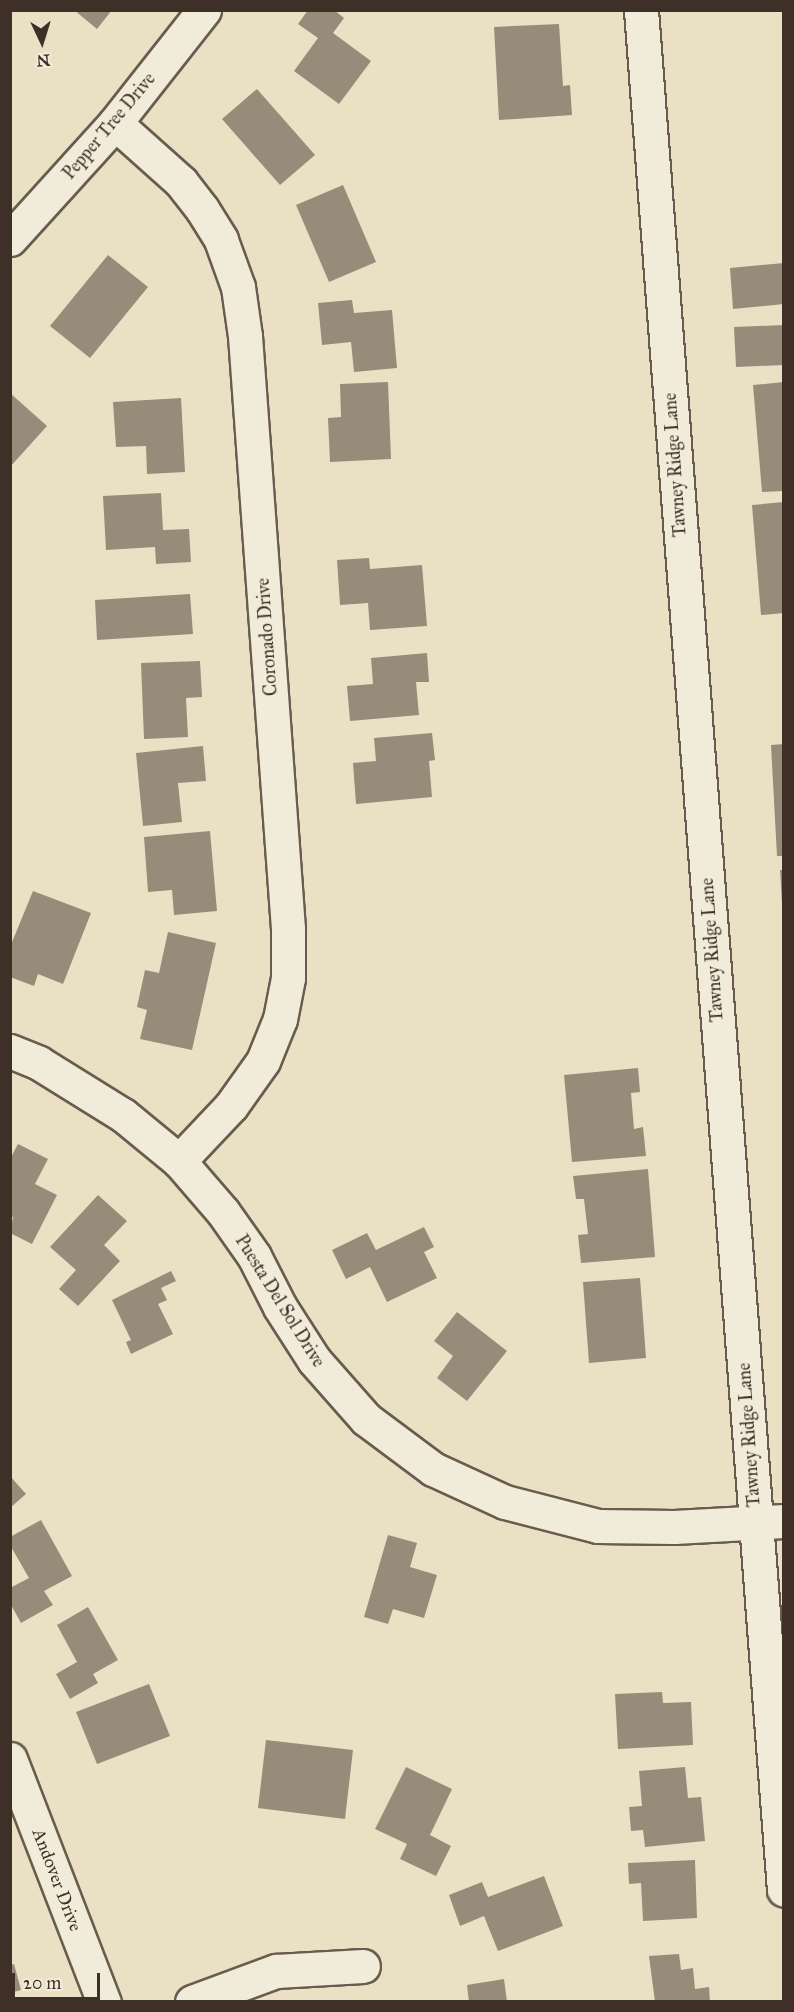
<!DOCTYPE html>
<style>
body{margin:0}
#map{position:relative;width:794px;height:2012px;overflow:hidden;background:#eae1c5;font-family:"IM FELL Great Primer",serif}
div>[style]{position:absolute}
.building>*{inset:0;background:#978c79}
.roads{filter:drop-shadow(2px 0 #695c4e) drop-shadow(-2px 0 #695c4e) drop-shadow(0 2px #695c4e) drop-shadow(0 -2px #695c4e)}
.minor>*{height:33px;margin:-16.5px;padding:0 16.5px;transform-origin:16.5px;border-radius:16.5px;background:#f1ecd9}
span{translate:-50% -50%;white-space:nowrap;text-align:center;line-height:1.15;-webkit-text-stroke:4.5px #f1ecd9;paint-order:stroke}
.street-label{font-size:18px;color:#3e2f27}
.frame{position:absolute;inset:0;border:12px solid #3e2f27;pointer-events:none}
.north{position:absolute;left:12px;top:12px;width:60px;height:60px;-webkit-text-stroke:4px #f1ecd9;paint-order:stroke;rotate:176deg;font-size:16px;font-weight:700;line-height:24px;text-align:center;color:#3e2f27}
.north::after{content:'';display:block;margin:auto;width:21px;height:27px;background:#3e2f27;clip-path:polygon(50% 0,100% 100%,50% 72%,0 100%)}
.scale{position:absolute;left:12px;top:1973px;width:88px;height:27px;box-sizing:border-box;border:3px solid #3e2f27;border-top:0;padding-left:8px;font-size:18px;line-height:21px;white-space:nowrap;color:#3e2f27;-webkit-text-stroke:4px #f1ecd9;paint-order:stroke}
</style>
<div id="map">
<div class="building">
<div style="clip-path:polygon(74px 10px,112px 10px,97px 29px)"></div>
<div style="clip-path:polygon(308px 10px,334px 10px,344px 18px,333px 33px,371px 61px,339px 104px,294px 71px,318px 38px,298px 24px)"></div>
<div style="clip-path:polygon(559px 24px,563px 86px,570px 85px,572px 115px,499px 120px,494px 27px)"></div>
<div style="clip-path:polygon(257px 89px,315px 155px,280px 185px,222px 119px)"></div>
<div style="clip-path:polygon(343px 185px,376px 262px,329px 282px,296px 205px)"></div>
<div style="clip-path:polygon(108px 255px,148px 287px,90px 358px,50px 326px)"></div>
<div style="clip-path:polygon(784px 263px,784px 304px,733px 309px,730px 268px)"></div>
<div style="clip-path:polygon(352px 300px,354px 313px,392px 310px,397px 368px,354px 372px,351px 342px,322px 345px,318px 303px)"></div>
<div style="clip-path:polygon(784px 325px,784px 365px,736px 367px,734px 327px)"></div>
<div style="clip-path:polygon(388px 382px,391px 459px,330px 462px,328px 418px,341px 417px,340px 384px)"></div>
<div style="clip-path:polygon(784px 382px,784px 491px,762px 492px,753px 385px)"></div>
<div style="clip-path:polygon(10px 393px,47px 426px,10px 467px)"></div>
<div style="clip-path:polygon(181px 398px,185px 472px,147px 474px,146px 446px,116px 447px,113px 402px)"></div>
<div style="clip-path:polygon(161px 493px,163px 530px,189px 529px,191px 562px,156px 564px,155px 547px,106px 550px,103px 496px)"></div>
<div style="clip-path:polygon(784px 502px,784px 613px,761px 615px,752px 505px)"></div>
<div style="clip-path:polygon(369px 558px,370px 569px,422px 565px,427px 626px,370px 630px,368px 603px,340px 605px,337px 560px)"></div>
<div style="clip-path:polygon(190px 594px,193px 634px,97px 640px,95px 600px)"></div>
<div style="clip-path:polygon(427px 653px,429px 682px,416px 682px,419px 715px,350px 721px,347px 686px,373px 684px,371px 658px)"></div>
<div style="clip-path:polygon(200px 661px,202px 697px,186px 698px,188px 737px,144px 739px,141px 663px)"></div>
<div style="clip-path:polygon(432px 733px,435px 760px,429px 761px,432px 797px,356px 804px,353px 763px,376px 761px,374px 738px)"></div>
<div style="clip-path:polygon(784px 744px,784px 856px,777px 856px,771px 745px)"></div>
<div style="clip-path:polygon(203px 746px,206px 781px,178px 783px,182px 822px,143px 826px,136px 753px)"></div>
<div style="clip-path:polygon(210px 831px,217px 911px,174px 915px,172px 890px,148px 892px,144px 837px)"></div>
<div style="clip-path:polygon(780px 870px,784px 870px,784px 903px,782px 903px)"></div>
<div style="clip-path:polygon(33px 891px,91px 913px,63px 984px,38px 974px,34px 986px,10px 977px,10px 947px)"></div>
<div style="clip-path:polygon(168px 932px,216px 943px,192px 1050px,140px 1039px,147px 1010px,137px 1007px,145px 970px,159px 973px)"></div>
<div style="clip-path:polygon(638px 1068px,640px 1092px,631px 1093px,634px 1129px,643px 1127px,646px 1156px,572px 1162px,564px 1075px)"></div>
<div style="clip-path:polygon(18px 1144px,48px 1159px,35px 1184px,57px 1195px,32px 1244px,10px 1233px,13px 1217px,10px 1216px,10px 1159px)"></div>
<div style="clip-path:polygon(648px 1169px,655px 1257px,581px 1263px,578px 1235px,588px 1234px,584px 1199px,576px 1199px,573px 1176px)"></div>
<div style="clip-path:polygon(98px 1195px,127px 1221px,104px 1245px,120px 1261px,78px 1306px,59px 1289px,76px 1270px,50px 1247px)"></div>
<div style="clip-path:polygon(424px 1227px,434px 1247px,424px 1252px,437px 1278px,387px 1302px,370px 1267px,346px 1279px,332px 1250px,367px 1233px,376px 1250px)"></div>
<div style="clip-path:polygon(171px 1271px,176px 1281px,161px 1288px,167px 1300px,158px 1304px,173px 1334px,131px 1354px,126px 1342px,131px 1340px,112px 1300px)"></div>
<div style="clip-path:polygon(640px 1278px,646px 1358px,589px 1363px,583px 1282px)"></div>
<div style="clip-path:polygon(457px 1312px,507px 1351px,467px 1401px,437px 1378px,453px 1356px,434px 1341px)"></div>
<div style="clip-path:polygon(10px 1476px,26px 1494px,10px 1508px)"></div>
<div style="clip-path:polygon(41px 1520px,72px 1576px,44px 1591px,53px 1605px,21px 1623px,10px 1603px,10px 1588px,29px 1578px,10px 1545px,10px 1537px)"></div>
<div style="clip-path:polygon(388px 1535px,417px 1543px,410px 1567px,437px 1575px,424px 1618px,393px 1609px,388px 1624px,364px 1617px)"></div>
<div style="clip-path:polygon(88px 1607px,118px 1660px,93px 1674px,98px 1683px,70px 1699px,56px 1674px,77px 1662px,57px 1625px)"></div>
<div style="clip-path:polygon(149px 1684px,170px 1736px,97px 1764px,76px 1712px)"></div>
<div style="clip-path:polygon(662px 1692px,663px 1703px,691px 1702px,693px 1745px,618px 1749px,615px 1694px)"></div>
<div style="clip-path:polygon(266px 1740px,353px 1750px,345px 1819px,258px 1808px)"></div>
<div style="clip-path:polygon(406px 1767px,452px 1789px,430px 1835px,451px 1846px,436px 1876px,400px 1859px,407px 1844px,375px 1829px)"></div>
<div style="clip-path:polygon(685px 1767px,688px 1798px,701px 1797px,705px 1841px,645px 1847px,643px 1830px,631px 1831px,629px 1807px,642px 1806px,639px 1771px)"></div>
<div style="clip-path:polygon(695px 1860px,697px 1918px,643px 1921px,641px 1883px,629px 1884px,628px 1863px)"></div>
<div style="clip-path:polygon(544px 1876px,563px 1926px,498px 1951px,484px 1916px,460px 1926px,449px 1895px,482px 1882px,488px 1897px)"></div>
<div style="clip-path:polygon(679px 1954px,681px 1970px,693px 1968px,695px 1989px,709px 1987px,710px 2002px,655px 2002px,649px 1956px)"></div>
<div style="clip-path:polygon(14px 1964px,21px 1990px,10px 1993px,10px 1965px)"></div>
<div style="clip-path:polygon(504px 1979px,507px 2002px,469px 2002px,467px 1985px)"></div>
</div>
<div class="roads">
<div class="minor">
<div style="left:641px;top:10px;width:1885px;rotate:85.65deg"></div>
<div style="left:115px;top:123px;width:89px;rotate:41.8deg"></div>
<div style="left:181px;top:182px;width:34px;rotate:52deg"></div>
<div style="left:202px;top:209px;width:36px;rotate:58deg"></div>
<div style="left:221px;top:240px;width:50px;rotate:70.1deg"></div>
<div style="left:238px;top:287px;width:49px;rotate:81.9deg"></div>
<div style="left:245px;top:336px;width:595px;rotate:85.85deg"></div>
<div style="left:288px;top:929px;width:49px;rotate:90deg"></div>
<div style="left:288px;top:978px;width:42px;rotate:101deg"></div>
<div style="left:280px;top:1019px;width:45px;rotate:112deg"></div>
<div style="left:263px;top:1061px;width:55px;rotate:125.4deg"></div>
<div style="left:231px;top:1106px;width:76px;rotate:133.4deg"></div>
<div style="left:10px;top:239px;width:156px;rotate:-47.8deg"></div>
<div style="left:115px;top:123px;width:144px;rotate:-51.8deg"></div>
<div style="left:10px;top:1051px;width:31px;rotate:22deg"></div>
<div style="left:39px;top:1063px;width:99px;rotate:31.8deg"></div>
<div style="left:123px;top:1115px;width:72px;rotate:39.4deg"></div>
<div style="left:179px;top:1161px;width:67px;rotate:49.2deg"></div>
<div style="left:223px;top:1212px;width:54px;rotate:54.8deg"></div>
<div style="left:254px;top:1256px;width:57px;rotate:63deg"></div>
<div style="left:280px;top:1307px;width:63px;rotate:57.3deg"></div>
<div style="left:314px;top:1360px;width:79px;rotate:48.6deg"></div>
<div style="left:366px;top:1419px;width:84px;rotate:36.7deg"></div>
<div style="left:433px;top:1469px;width:79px;rotate:24.6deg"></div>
<div style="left:505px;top:1502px;width:96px;rotate:14.5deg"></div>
<div style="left:598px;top:1526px;width:76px;rotate:0.8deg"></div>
<div style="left:674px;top:1527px;width:110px;rotate:-3.1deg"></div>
<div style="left:10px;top:1759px;width:261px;rotate:68.9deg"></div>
<div style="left:192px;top:2002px;width:90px;rotate:-20.3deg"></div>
<div style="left:276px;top:1971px;width:87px;rotate:-3.3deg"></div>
</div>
</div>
<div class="street-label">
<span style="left:109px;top:126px;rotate:-50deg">Pepper Tree Drive</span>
<span style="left:675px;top:465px;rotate:-94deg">Tawney Ridge Lane</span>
<span style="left:267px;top:637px;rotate:-94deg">Coronado Drive</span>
<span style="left:712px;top:950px;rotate:-94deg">Tawney Ridge Lane</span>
<span style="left:280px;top:1301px;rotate:58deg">Puesta Del Sol Drive</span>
<span style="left:749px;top:1435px;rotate:-94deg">Tawney Ridge Lane</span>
<span style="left:57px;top:1880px;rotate:69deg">Andover Drive</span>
</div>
<div class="frame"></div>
<div class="north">N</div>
<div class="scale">20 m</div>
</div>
